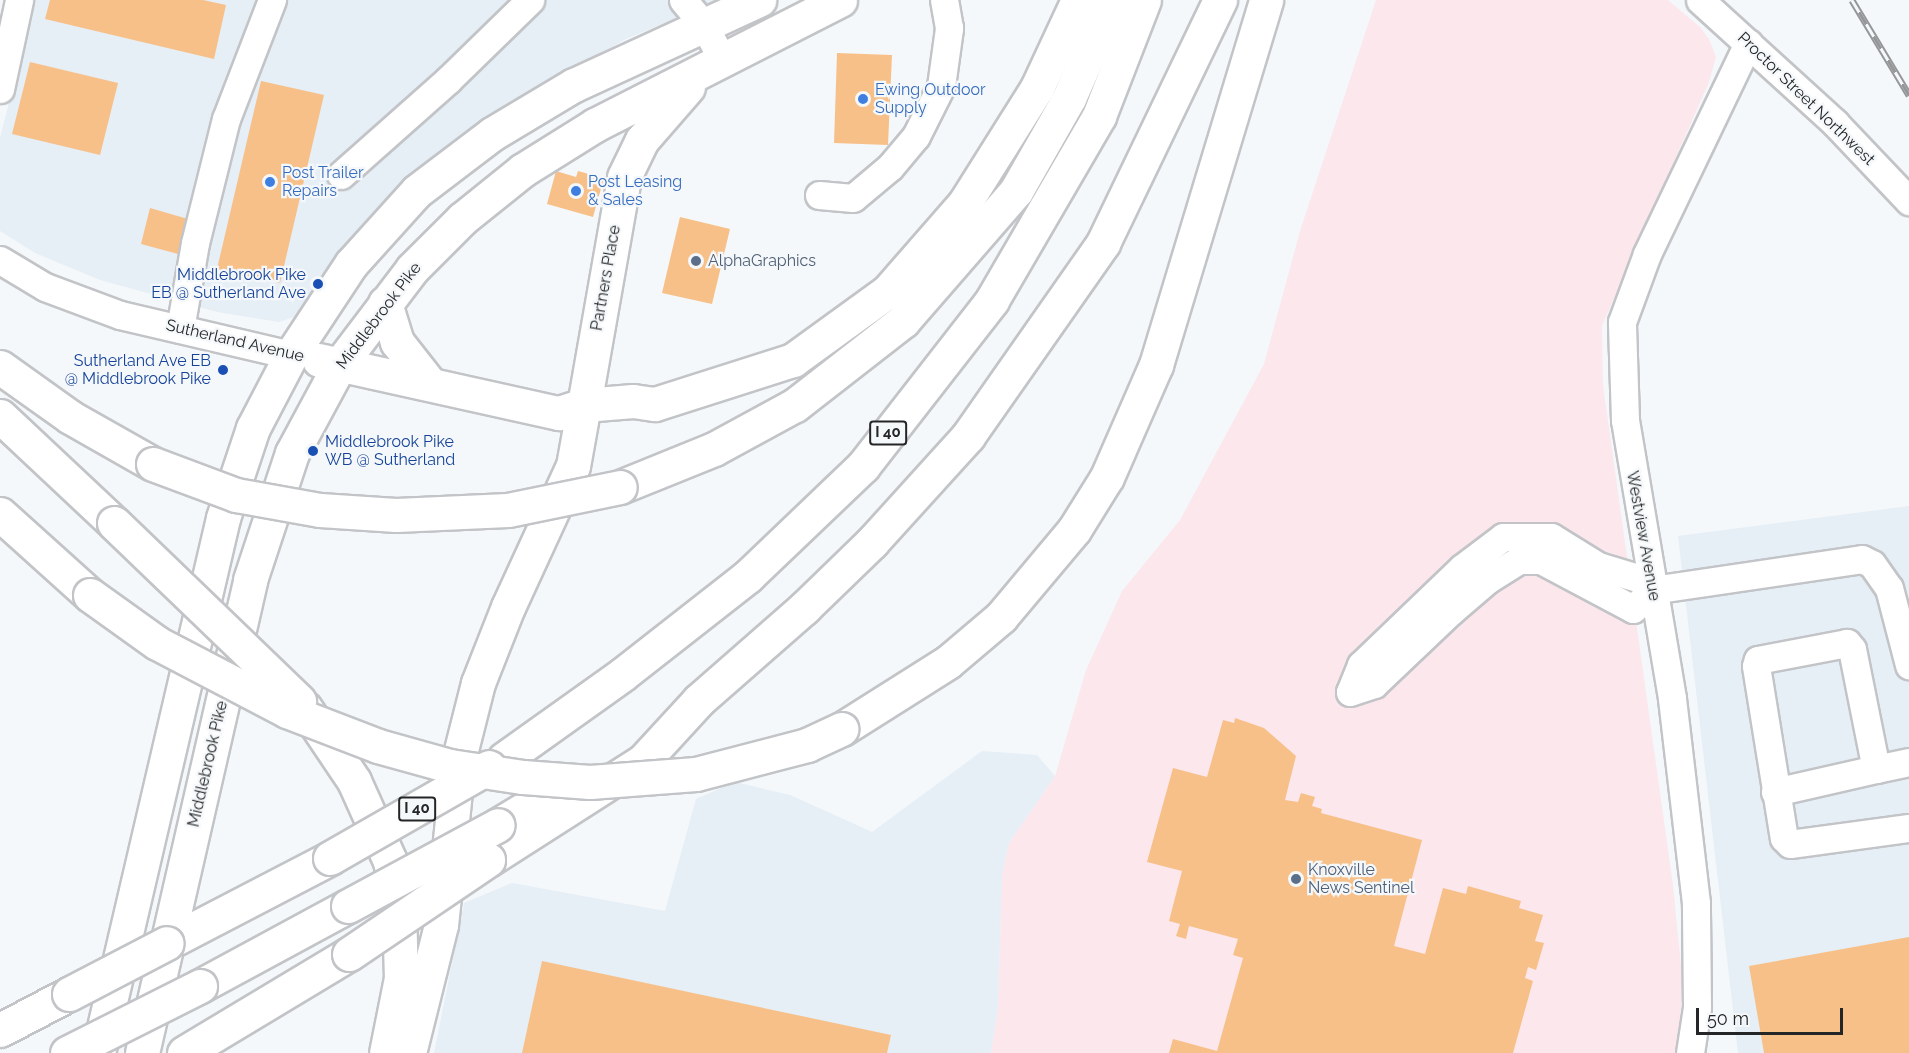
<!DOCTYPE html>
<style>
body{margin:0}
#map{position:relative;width:1909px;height:1053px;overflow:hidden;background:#f5f8fa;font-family:Raleway,sans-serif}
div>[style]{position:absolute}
.commercial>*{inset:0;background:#fce7ed}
.built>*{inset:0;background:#e6eef6}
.building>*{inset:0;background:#f7c088}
.roads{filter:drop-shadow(2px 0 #c2c4c7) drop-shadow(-2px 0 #c2c4c7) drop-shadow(0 2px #c2c4c7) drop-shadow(0 -2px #c2c4c7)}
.minor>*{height:27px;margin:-13.5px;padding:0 13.5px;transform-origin:13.5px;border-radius:13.5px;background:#fff}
.major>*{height:33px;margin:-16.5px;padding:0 16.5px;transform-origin:16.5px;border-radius:16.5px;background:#fff}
.highway>*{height:33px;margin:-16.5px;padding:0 16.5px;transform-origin:16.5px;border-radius:16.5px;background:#fff}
.rail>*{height:7px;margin-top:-3.5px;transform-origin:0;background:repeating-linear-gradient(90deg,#f5f8fa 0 14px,#949698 0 28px);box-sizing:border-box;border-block:2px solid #949698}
.bridges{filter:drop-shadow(2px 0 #c2c4c7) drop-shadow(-2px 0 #c2c4c7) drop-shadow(0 2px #c2c4c7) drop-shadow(0 -2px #c2c4c7)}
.highway-bridge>*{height:33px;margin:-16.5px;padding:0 16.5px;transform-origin:16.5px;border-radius:16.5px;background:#fff}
.dots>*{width:16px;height:16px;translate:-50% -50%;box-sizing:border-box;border:3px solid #f5f8fa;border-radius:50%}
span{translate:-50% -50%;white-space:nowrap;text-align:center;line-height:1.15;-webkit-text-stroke:4.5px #f5f8fa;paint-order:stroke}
.shield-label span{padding:2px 4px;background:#f5f8fa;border:2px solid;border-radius:4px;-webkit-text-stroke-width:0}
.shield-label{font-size:15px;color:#242526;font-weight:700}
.shop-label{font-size:16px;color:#366cbe}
.left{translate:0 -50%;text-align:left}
.street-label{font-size:16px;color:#242526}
.service-label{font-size:16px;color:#4e5e75}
.transit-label{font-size:16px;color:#164399}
.right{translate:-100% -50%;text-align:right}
.scale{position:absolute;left:1696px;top:1008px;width:147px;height:27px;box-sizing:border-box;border:3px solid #242526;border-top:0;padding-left:8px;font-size:18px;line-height:21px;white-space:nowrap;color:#242526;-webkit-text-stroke:4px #f5f8fa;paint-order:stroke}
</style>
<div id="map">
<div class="commercial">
<div style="clip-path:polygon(1376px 0,1668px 0,1700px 27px,1709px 39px,1716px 57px,1709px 82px,1602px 326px,1603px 385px,1673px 885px,1683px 986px,1677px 1053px,991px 1053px,998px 1006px,1002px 874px,1009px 843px,1055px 776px,1086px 670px,1122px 591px,1180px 520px,1264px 364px,1300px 231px)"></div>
</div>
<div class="built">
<div style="clip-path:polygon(35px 0,720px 0,626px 39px,554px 79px,401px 194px,297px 316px,279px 322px,217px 312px,100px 280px,35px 253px,0 231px,0 138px)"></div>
<div style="clip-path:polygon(1909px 506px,1909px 1053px,1738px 1053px,1678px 536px)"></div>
<div style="clip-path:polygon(982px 751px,1037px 755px,1055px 776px,1009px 843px,1002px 874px,998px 1006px,991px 1053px,434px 1053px,464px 903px,512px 883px,665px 911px,696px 799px,735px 782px,790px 795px,872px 832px)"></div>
</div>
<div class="building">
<div style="clip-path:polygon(50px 0,203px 0,226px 5px,214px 59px,45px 19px)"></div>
<div style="clip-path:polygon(837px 53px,892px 55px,888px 145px,834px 143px)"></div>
<div style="clip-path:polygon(30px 62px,118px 83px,100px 155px,12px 134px)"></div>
<div style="clip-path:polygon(261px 81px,324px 95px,280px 283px,217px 269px)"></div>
<div style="clip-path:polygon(556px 171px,576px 177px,578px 171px,604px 178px,593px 217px,547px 204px)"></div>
<div style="clip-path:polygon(150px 208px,188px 219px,178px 254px,141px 244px)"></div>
<div style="clip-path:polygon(680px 217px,730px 229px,712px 304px,662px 293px)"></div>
<div style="clip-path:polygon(1235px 718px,1264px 728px,1296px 756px,1285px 800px,1298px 802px,1301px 793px,1315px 797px,1312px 806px,1322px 809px,1321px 813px,1422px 840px,1394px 946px,1425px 954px,1443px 888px,1466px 894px,1468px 886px,1521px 901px,1519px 908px,1543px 915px,1535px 941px,1544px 943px,1536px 970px,1528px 967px,1525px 978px,1533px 981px,1513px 1053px,1169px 1053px,1173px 1039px,1217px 1051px,1243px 958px,1233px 955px,1238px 939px,1189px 926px,1186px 939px,1176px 936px,1180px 924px,1169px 921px,1182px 871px,1147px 862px,1173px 768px,1207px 777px,1223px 720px,1234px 723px)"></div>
<div style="clip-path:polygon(1909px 937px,1909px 1053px,1764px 1053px,1749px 966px)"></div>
<div style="clip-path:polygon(542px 961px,891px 1035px,887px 1053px,522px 1053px)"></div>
</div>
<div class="roads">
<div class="minor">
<div style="left:683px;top:0;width:33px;rotate:50deg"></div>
<div style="left:704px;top:25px;width:41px;rotate:62.2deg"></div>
<div style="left:1700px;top:0;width:183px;rotate:42.3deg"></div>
<div style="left:1835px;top:123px;width:108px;rotate:46.5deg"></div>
<div style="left:0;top:89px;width:91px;rotate:-77.9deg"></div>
<div style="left:341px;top:175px;width:143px;rotate:-41.6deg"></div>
<div style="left:448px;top:80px;width:115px;rotate:-44.3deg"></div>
<div style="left:819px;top:195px;width:34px;rotate:5deg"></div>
<div style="left:853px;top:198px;width:48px;rotate:-40deg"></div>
<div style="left:890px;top:167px;width:40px;rotate:-50deg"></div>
<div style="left:916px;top:136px;width:56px;rotate:-63.4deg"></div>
<div style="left:941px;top:86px;width:59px;rotate:-82.1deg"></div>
<div style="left:949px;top:28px;width:28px;rotate:-100deg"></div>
<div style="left:0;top:260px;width:52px;rotate:31deg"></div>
<div style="left:45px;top:287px;width:80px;rotate:20.5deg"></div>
<div style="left:120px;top:315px;width:176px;rotate:13.2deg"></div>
<div style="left:180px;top:329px;width:87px;rotate:-80.1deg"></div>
<div style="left:195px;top:243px;width:128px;rotate:-76deg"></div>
<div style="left:226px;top:119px;width:128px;rotate:-68.9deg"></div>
<div style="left:1652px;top:590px;width:16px;rotate:-135deg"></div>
<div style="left:1641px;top:579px;width:45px;rotate:-163.2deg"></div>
<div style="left:1598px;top:566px;width:55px;rotate:-148.3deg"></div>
<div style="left:1551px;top:537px;width:48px;rotate:180deg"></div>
<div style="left:1503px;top:537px;width:51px;rotate:142.9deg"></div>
<div style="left:1462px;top:568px;width:140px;rotate:136.2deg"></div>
<div style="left:1361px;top:665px;width:29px;rotate:112deg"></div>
<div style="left:1350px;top:692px;width:25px;rotate:-18deg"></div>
<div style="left:1374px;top:684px;width:106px;rotate:-43.5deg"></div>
<div style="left:1451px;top:611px;width:48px;rotate:-40.7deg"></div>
<div style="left:1487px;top:580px;width:38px;rotate:-32deg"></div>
<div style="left:1519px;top:560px;width:22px"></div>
<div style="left:1541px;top:560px;width:104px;rotate:28deg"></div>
<div style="left:1633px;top:609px;width:27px;rotate:-45deg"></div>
<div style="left:1652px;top:590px;width:212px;rotate:-8.4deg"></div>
<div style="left:1862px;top:559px;width:11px;rotate:27deg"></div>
<div style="left:1872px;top:564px;width:29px;rotate:55deg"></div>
<div style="left:1889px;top:588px;width:80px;rotate:75.4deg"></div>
<div style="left:1909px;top:762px;width:34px;rotate:168deg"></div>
<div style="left:1876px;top:769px;width:122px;rotate:-101.3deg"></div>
<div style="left:1852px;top:649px;width:8px;rotate:-130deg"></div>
<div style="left:1847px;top:643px;width:91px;rotate:169.2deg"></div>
<div style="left:1758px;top:660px;width:6px;rotate:108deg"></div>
<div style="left:1756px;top:666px;width:174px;rotate:80.8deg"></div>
<div style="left:1784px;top:838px;width:8px;rotate:45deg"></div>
<div style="left:1790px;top:844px;width:120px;rotate:-7.7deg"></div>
<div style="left:1775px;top:792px;width:104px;rotate:-12.8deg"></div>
<div style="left:1690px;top:1053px;width:47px;rotate:-81.3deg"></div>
<div style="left:1697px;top:1007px;width:104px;rotate:-90.6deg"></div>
<div style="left:1696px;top:903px;width:206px;rotate:-96.7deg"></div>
<div style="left:1672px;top:698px;width:282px;rotate:-99.6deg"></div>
<div style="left:1625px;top:420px;width:98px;rotate:-91.8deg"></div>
<div style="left:1622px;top:322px;width:72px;rotate:-69.8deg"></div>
<div style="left:1647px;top:254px;width:234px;rotate:-64.4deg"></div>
</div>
<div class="major">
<div style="left:385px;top:303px;width:41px;rotate:72.9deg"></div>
<div style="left:397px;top:342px;width:53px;rotate:51.8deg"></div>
<div style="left:319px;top:360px;width:246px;rotate:12.5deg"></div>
<div style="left:559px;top:413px;width:26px;rotate:-18deg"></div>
<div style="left:584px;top:405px;width:231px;rotate:-80deg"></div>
<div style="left:624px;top:177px;width:41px;rotate:-64.1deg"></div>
<div style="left:642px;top:140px;width:70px;rotate:-49deg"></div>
<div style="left:98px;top:1053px;width:549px;rotate:-76.85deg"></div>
<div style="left:223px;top:518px;width:95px;rotate:-71.6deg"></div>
<div style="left:253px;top:428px;width:82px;rotate:-62.5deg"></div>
<div style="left:291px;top:355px;width:109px;rotate:-56.6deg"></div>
<div style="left:351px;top:264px;width:98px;rotate:-47.9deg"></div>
<div style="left:417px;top:191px;width:94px;rotate:-37.2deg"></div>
<div style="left:492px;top:134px;width:96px;rotate:-30.9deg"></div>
<div style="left:574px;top:85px;width:204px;rotate:-24.7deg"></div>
<div style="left:142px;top:1053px;width:485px;rotate:-77.1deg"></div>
<div style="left:250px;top:580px;width:134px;rotate:-71.7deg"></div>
<div style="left:292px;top:453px;width:101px;rotate:-61.7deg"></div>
<div style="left:340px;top:364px;width:119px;rotate:-52.8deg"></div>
<div style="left:412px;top:269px;width:71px;rotate:-45deg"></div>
<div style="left:462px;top:219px;width:78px;rotate:-38.8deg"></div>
<div style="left:523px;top:170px;width:85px;rotate:-32deg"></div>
<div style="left:595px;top:125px;width:275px;rotate:-27deg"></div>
</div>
<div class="highway">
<div style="left:0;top:367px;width:86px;rotate:35.5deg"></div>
<div style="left:70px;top:417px;width:95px;rotate:29.5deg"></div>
<div style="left:0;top:416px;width:156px;rotate:43.2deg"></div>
<div style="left:620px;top:487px;width:101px;rotate:-22deg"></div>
<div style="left:714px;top:449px;width:92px;rotate:-28.5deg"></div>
<div style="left:795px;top:405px;width:137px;rotate:-37.9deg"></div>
<div style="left:903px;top:321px;width:172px;rotate:-49deg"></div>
<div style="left:1016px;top:191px;width:107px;rotate:-60.3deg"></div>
<div style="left:1069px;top:98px;width:107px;rotate:-66.3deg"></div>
<div style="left:0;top:514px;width:121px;rotate:42deg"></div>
<div style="left:305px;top:708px;width:88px;rotate:56.1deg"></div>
<div style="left:354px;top:781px;width:88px;rotate:65.8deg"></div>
<div style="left:390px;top:861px;width:48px;rotate:79.2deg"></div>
<div style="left:399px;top:908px;width:70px;rotate:88.4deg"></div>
<div style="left:401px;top:978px;width:76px;rotate:101.3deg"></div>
<div style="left:842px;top:729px;width:125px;rotate:-32.3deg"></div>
<div style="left:948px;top:662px;width:70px;rotate:-40.3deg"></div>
<div style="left:1001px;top:617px;width:114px;rotate:-50deg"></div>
<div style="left:1074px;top:530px;width:62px;rotate:-58.1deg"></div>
<div style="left:1107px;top:477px;width:122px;rotate:-66.4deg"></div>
<div style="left:1156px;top:365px;width:381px;rotate:-73.2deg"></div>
<div style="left:504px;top:759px;width:146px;rotate:-35.5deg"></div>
<div style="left:623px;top:674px;width:159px;rotate:-38.1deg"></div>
<div style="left:748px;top:576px;width:159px;rotate:-43.7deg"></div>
<div style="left:863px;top:466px;width:210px;rotate:-52.1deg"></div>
<div style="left:992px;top:300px;width:213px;rotate:-59.8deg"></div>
<div style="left:1099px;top:116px;width:124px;rotate:-68.8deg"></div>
<div style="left:498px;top:825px;width:79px;rotate:-31.1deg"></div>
<div style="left:488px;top:860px;width:184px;rotate:-32.6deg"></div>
<div style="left:643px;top:761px;width:83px;rotate:-47.4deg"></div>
<div style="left:699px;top:700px;width:140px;rotate:-41.2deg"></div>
<div style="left:804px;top:608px;width:95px;rotate:-44.1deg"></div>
<div style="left:872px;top:542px;width:143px;rotate:-47.8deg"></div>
<div style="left:968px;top:436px;width:236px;rotate:-55deg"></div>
<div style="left:1103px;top:243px;width:270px;rotate:-64.3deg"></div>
<div style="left:167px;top:943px;width:184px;rotate:-27.5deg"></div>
<div style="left:200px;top:986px;width:168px;rotate:-28.4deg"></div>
<div style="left:0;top:1030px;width:78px;rotate:-27.6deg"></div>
<div style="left:184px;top:1053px;width:192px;rotate:-31deg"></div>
<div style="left:409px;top:1053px;width:132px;rotate:-76deg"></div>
<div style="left:441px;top:925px;width:164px;rotate:-84deg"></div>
<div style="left:458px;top:762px;width:81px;rotate:-75.8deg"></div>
<div style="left:478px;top:683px;width:82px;rotate:-68.5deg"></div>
<div style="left:508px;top:607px;width:155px;rotate:-65.3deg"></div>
<div style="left:573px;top:466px;width:62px;rotate:-79.8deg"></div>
<div style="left:584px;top:405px;width:49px;rotate:-4.7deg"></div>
<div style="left:633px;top:401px;width:22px;rotate:8deg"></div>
<div style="left:655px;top:404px;width:145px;rotate:-17.7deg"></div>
<div style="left:793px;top:360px;width:117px;rotate:-36deg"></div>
<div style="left:888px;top:291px;width:116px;rotate:-48.9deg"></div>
<div style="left:964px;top:204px;width:137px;rotate:-57.8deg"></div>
<div style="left:1037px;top:88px;width:97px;rotate:-65deg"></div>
</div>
</div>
<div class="rail">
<div style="left:1852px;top:0;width:111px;rotate:59deg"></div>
</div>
<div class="bridges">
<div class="highway-bridge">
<div style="left:153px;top:464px;width:89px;rotate:20.5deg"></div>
<div style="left:236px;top:495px;width:85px;rotate:10.1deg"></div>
<div style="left:320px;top:510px;width:76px;rotate:3.8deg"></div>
<div style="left:396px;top:515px;width:112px;rotate:-2.6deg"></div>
<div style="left:508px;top:510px;width:114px;rotate:-11.6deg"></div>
<div style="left:114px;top:523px;width:257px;rotate:43.9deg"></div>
<div style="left:90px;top:595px;width:82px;rotate:35.6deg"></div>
<div style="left:157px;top:643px;width:147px;rotate:27.6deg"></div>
<div style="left:287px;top:711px;width:97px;rotate:21deg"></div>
<div style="left:378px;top:746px;width:75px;rotate:15.5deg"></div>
<div style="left:450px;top:766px;width:74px;rotate:8.6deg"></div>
<div style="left:523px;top:777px;width:67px;rotate:4.3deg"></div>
<div style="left:590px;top:782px;width:106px;rotate:-4.3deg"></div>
<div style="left:696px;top:774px;width:115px;rotate:-14.6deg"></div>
<div style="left:807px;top:745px;width:38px;rotate:-25deg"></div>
<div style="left:330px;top:858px;width:183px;rotate:-29.8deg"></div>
<div style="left:348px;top:906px;width:170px;rotate:-28.4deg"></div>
<div style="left:349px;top:954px;width:168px;rotate:-34.1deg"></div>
<div style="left:69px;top:994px;width:110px;rotate:-27.5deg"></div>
<div style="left:67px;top:1053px;width:149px;rotate:-26.7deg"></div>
</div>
</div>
<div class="dots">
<div style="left:863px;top:99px;background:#3f7fe0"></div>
<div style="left:270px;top:182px;background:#3f7fe0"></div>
<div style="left:576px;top:191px;background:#3f7fe0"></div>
<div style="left:696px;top:261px;background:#5c6f8a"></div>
<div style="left:318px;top:284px;background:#1a4fb4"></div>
<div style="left:223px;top:370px;background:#1a4fb4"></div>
<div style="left:313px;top:451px;background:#1a4fb4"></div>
<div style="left:1296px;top:879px;background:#5c6f8a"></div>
</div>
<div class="shield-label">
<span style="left:888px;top:433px">I 40</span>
<span style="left:417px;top:809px">I 40</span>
</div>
<div class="shop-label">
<span class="left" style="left:875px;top:99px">Ewing Outdoor<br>Supply</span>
<span class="left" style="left:282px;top:182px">Post Trailer<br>Repairs</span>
<span class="left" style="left:588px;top:191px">Post Leasing<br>&amp; Sales</span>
</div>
<div class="street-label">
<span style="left:1806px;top:99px;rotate:44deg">Proctor Street Northwest</span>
<span style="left:606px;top:278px;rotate:-80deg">Partners Place</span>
<span style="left:379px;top:316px;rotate:-53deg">Middlebrook Pike</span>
<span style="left:235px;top:341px;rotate:13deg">Sutherland Avenue</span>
<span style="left:1643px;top:536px;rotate:80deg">Westview Avenue</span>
<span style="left:208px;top:764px;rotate:-77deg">Middlebrook Pike</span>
</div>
<div class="service-label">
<span class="left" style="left:708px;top:261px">AlphaGraphics</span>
<span class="left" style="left:1308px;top:879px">Knoxville<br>News Sentinel</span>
</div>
<div class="transit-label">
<span class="right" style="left:306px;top:284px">Middlebrook Pike<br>EB @ Sutherland Ave</span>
<span class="right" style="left:211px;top:370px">Sutherland Ave EB<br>@ Middlebrook Pike</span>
<span class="left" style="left:325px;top:451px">Middlebrook Pike<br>WB @ Sutherland</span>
</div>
<div class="scale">50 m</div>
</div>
